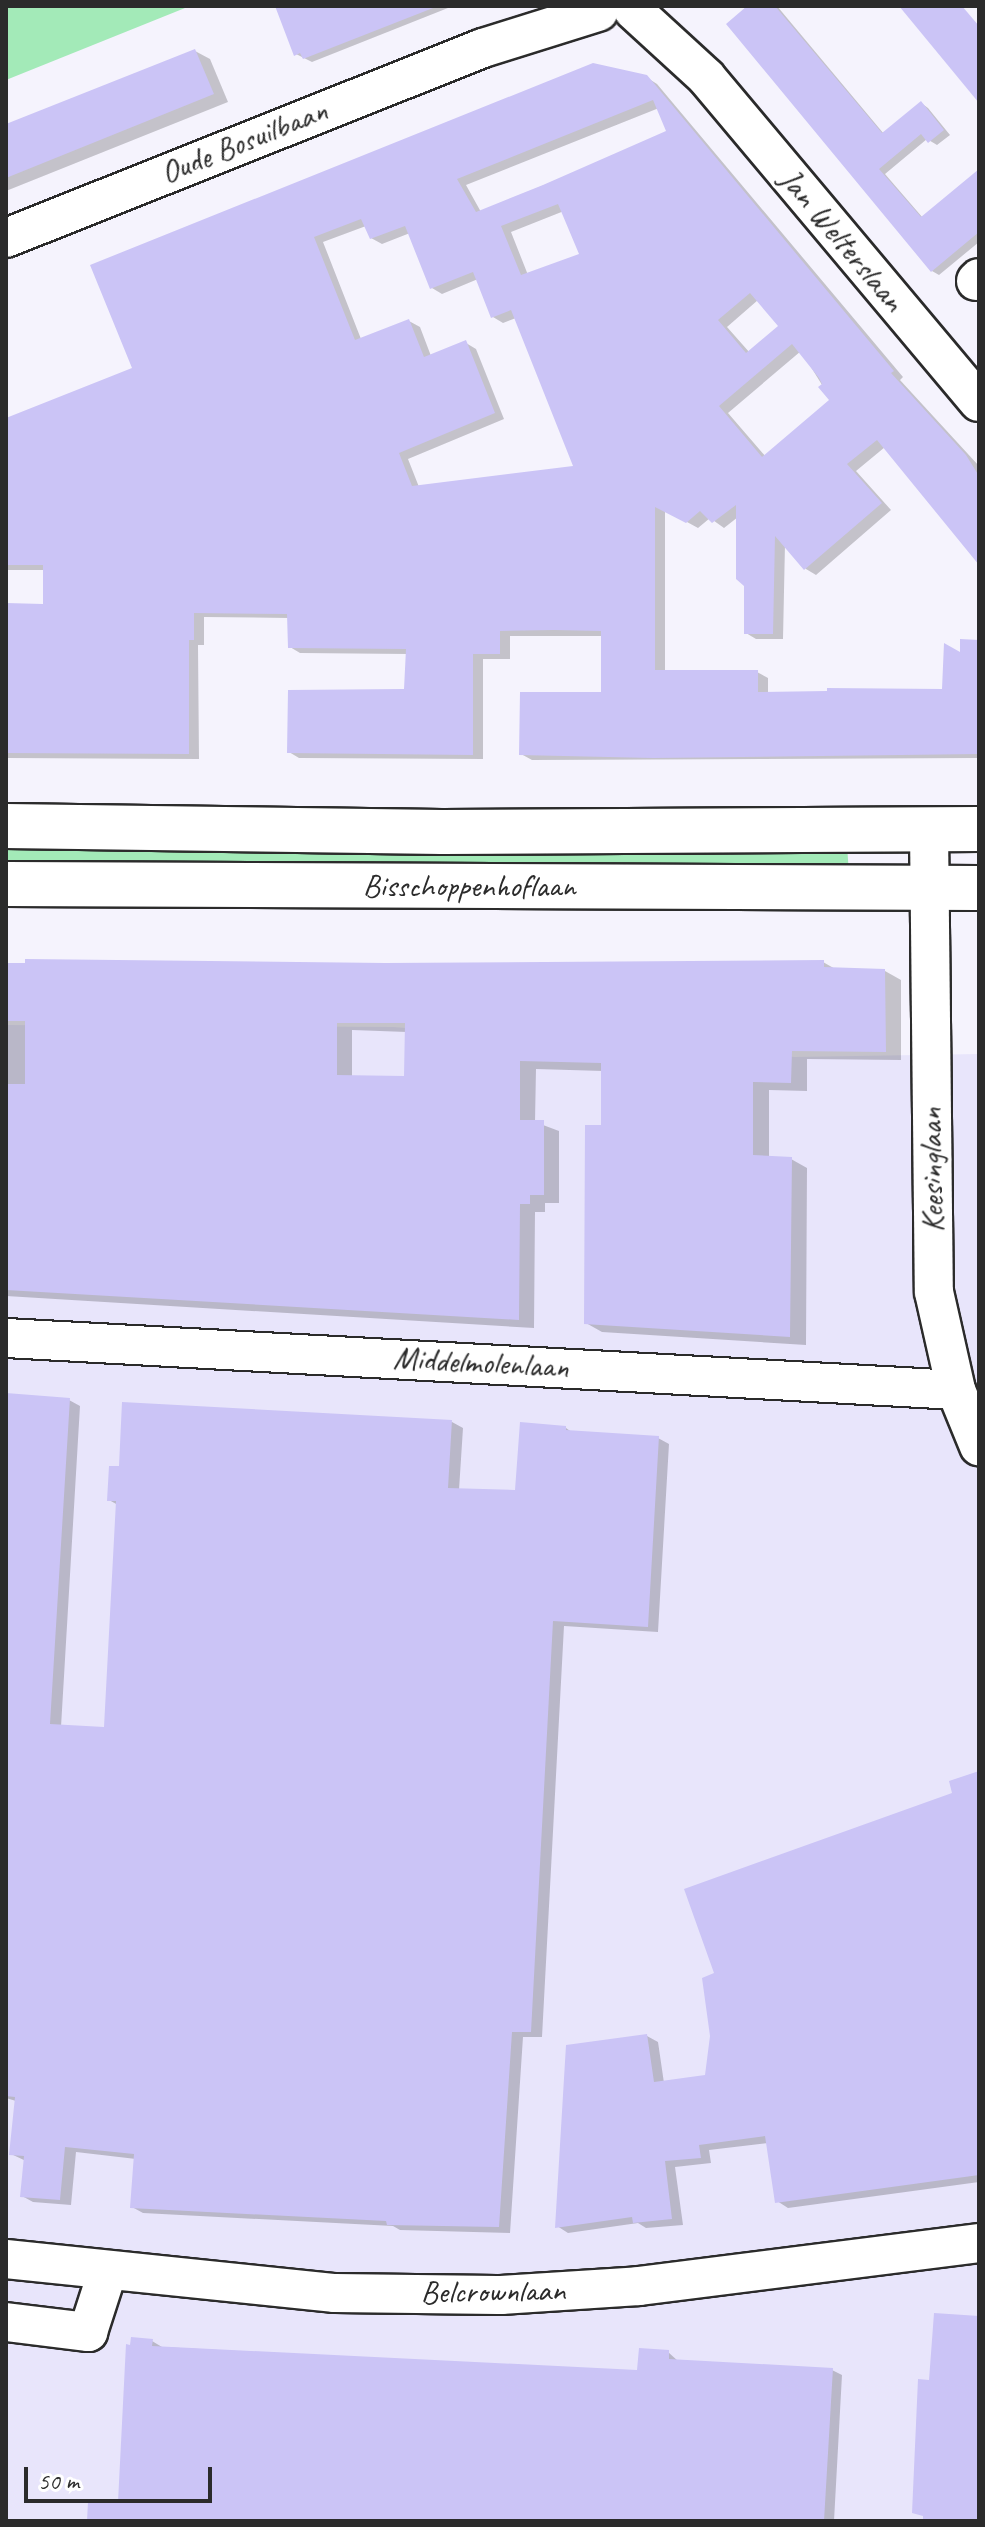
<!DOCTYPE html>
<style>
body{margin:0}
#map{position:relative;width:985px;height:2527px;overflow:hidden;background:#f5f3fd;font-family:Caveat,sans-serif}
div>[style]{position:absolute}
.built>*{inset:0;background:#e8e5fb}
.green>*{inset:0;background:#a3eab8}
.shadow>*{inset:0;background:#0003}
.building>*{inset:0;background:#cbc4f6}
.roads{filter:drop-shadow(2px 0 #2b2b2b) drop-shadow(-2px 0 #2b2b2b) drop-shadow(0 2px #2b2b2b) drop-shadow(0 -2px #2b2b2b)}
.minor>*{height:38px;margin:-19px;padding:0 19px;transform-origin:19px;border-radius:19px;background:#fff}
.major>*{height:44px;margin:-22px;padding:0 22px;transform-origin:22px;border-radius:22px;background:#fff}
span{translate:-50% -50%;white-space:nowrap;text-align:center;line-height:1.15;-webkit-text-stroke:6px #fff;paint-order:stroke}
.street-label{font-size:32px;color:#2b2b2b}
.frame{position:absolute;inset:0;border:8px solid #2b2b2b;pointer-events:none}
.scale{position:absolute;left:24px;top:2467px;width:188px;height:36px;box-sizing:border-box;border:4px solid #2b2b2b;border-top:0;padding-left:10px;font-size:24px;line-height:28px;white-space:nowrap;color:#2b2b2b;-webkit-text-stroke:6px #fff;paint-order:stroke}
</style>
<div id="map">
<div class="built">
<div style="clip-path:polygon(6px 1025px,393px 1027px,795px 1057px,979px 1054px,979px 2521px,6px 2521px)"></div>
</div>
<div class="green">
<div style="clip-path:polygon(6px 6px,190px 6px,6px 80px)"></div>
<div style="clip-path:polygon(6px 841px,847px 844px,849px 875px,6px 873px)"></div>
</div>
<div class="shadow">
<div style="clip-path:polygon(289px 6px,453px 6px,312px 62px,296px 54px)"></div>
<div style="clip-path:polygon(743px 6px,777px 6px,884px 134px,921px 103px,928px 108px,950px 135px,937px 145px,927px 139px,885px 174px,923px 218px,979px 171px,979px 242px,939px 275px,932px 271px)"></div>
<div style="clip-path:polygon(195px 51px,210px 59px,228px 102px,6px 191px,6px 127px)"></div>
<div style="clip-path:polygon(evenodd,646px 77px,657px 84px,903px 377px,900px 380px,979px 466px,979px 562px,885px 447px,856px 471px,891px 510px,816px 575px,806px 569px,785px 544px,783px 639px,756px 639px,746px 633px,746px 585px,738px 517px,724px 528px,710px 518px,698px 528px,665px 510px,665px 672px,757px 672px,768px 678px,768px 694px,944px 691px,962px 655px,979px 642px,979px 758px,532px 760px,521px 754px,603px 694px,603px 636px,510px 636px,510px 659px,483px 659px,483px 759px,299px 758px,289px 752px,406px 691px,408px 654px,300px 653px,290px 647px,289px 618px,204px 617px,204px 645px,198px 645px,199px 759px,6px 758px,6px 605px,45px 606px,45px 570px,6px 570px,6px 420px,134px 369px,93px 266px,646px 77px,659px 108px,669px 132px,481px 212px,466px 185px,659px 108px,646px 77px,564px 211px,581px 255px,528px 275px,511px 232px,564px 211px,646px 77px,366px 226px,371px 238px,382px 244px,410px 233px,432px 288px,442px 294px,478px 279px,493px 317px,503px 323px,516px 318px,576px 467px,419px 487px,408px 459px,504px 419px,476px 349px,466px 343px,431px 356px,420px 327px,409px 321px,361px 339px,323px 242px,366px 226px,646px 77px,758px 300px,781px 326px,750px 353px,727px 327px,758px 300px,646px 77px,801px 351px,832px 401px,766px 457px,728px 413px,801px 351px)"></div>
<div style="clip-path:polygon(evenodd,823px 962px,837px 970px,885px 971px,901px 980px,901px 1060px,807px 1059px,807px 1091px,769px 1090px,769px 1158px,791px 1159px,807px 1168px,806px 1345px,602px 1332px,586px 1323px,603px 1127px,603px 1071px,536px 1069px,535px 1122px,559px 1131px,559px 1203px,545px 1203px,545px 1212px,535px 1212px,534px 1328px,6px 1296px,6px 965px,823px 962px,352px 1030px,407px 1032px,406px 1078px,352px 1078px,352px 1030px)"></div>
<div style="clip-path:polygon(6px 1395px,69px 1400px,80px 1406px,61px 1727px,106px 1729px,118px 1505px,109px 1500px,452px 1422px,463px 1428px,459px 1490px,516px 1493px,566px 1428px,573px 1433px,658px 1438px,669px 1444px,658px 1632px,564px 1626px,542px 2037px,523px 2037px,510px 2233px,400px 2230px,393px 2226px,143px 2213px,132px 2207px,136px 2159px,76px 2152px,71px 2205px,33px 2202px,22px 2196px,26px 2161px,11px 2154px,16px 2101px,6px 2098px)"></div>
<div style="clip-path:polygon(979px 1773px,979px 2182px,788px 2208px,777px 2201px,768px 2143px,709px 2150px,711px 2163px,675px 2167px,683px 2225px,646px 2228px,638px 2223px,568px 2233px,557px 2226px,647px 2036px,658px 2042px,664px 2083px,707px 2077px,717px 1974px)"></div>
<div style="clip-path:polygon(152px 2341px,162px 2347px,639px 2373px,668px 2352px,678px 2361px,832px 2370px,842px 2375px,834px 2521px,89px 2521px,120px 2505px)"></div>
</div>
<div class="building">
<div style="clip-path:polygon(275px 6px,433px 6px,433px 8px,303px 59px,300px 53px,294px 56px)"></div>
<div style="clip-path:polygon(747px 6px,775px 6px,882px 133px,921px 101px,944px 130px,928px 143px,921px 134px,879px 169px,921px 217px,979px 169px,979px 232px,931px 272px,726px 24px)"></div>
<div style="clip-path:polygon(899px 6px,962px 6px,979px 26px,979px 103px)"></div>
<div style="clip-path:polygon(195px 49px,214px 94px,6px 178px,6px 124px)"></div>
<div style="clip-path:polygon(evenodd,593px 63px,647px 75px,894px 371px,891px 373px,966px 455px,979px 476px,979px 565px,877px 440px,847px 464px,882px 503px,804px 570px,775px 536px,773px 634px,744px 634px,744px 586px,736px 579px,736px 505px,712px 523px,700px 511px,686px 523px,655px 507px,655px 670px,758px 670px,758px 692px,827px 691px,827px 688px,942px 689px,944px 643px,960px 652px,960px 639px,979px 640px,979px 754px,653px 758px,519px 755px,520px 692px,601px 692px,601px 631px,554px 630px,500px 631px,500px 654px,473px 654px,473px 755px,287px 753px,288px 690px,404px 689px,406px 649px,288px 648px,287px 614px,194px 613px,194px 640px,189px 640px,189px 754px,6px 753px,6px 603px,43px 604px,43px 565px,6px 565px,6px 418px,132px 368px,90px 265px,593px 63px,653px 100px,666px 131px,543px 185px,476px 212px,457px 179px,653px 100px,593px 63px,558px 204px,579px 254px,521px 275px,501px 226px,558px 204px,593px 63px,361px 219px,370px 239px,405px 226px,430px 289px,473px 272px,491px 318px,511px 310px,573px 466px,412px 486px,399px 453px,495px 413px,466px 340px,424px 357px,409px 319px,355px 340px,314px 237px,361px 219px,593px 63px,750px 293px,778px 326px,746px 353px,718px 320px,750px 293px,593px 63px,792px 344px,819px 378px,822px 384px,818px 387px,829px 400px,762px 457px,719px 406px,792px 344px)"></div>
<div style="clip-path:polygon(evenodd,25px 959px,385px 963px,824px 960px,824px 967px,885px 969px,886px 1052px,792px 1051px,791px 1083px,753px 1082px,753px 1155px,792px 1157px,790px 1337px,584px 1324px,585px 1125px,601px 1125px,601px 1063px,520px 1061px,520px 1120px,544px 1120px,544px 1195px,530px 1195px,530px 1204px,520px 1204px,519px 1320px,6px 1290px,6px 1084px,25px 1084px,25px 1021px,6px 1021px,6px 963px,25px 963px,25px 959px,337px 1023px,405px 1023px,404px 1076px,337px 1075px,337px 1023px)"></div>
<div style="clip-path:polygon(6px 1393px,70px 1398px,50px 1724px,104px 1727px,116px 1501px,107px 1501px,109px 1466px,119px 1466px,122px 1402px,452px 1420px,448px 1488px,515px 1490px,520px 1422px,566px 1426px,566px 1430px,659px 1436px,648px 1627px,553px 1621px,531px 2032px,512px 2032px,499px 2227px,387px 2225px,386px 2221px,130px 2208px,134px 2154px,65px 2147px,60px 2200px,20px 2197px,24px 2156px,9px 2155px,15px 2097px,6px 2096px)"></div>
<div style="clip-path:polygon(979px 1771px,979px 2175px,775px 2203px,765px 2136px,699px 2145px,701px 2158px,665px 2161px,672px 2219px,633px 2223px,632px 2217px,555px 2228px,566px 2045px,647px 2034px,654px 2082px,705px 2075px,710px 2036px,702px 1978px,714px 1973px,684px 1889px,952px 1793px,949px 1781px)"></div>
<div style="clip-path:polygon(934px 2313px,979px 2316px,979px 2521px,923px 2521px,923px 2516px,912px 2513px,918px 2379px,929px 2380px)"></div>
<div style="clip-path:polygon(131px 2337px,153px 2339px,152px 2346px,637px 2370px,639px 2348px,669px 2350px,669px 2359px,833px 2368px,824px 2521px,87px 2521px,88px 2502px,118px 2502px,126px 2344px,130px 2345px)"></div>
</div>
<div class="roads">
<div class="minor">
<div style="left:633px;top:10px;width:99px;rotate:42.5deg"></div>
<div style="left:706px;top:77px;width:424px;rotate:50deg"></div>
<div style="left:6px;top:238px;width:513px;rotate:-21.72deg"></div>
<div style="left:483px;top:48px;width:121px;rotate:-17.4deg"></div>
<div style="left:976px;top:281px;width:4px;rotate:-45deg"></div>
<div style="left:929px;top:829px;width:463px;rotate:89.4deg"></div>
<div style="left:934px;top:1292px;width:100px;rotate:77.3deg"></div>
<div style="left:956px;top:1390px;width:61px;rotate:67.7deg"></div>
<div style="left:6px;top:1338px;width:951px;rotate:3.13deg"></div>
<div style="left:6px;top:2259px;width:331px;rotate:5.9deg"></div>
<div style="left:335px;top:2293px;width:166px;rotate:0.7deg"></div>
<div style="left:501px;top:2295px;width:138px;rotate:-3.7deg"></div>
<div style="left:639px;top:2286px;width:343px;rotate:-7.2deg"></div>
<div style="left:6px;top:2322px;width:83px;rotate:7deg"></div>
<div style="left:88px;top:2332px;width:65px;rotate:-72.1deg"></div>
</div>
<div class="major">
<div style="left:6px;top:826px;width:436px;rotate:0.8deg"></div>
<div style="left:442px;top:832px;width:537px;rotate:-0.32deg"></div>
<div style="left:6px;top:884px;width:973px;rotate:0.24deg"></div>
</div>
</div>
<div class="street-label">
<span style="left:244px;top:142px;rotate:-22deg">Oude Bosuilbaan</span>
<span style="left:842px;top:240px;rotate:50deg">Jan Welterslaan</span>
<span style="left:469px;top:886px">Bisschoppenhoflaan</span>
<span style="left:932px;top:1170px;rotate:-91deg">Keesinglaan</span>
<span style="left:481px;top:1363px;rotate:3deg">Middelmolenlaan</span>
<span style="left:493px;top:2292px;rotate:-1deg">Belcrownlaan</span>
</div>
<div class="frame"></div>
<div class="scale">50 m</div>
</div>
